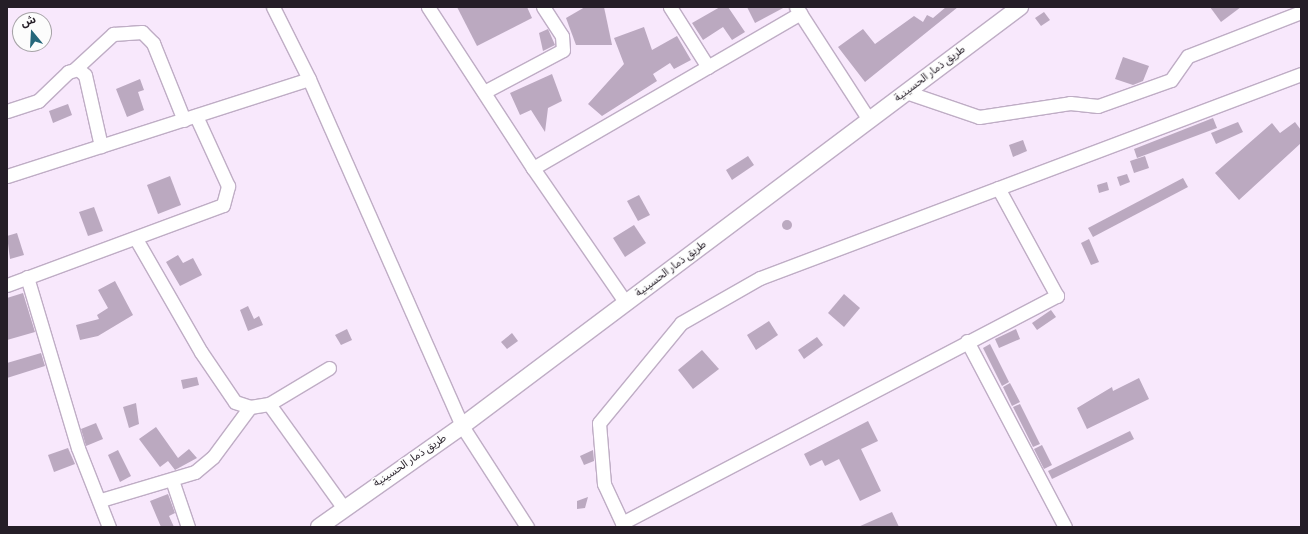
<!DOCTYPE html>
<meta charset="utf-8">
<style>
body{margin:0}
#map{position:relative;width:1308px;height:534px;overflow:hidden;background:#f8e8fc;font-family:Bitter,"Noto Sans Arabic",serif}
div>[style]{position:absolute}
.building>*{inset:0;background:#bba9c0}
.round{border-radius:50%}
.roads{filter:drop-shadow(1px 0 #bfadc5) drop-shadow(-1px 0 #bfadc5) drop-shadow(0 1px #bfadc5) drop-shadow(0 -1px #bfadc5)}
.minor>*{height:13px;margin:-6.5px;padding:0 6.5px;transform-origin:6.5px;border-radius:6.5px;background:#fff}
.major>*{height:16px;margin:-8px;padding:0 8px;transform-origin:8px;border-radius:8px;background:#fff}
span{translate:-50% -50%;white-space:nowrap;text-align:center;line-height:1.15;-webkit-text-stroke:3px #fcfcfc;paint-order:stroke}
.street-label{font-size:11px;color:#251e27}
.frame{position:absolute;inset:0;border:8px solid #251e27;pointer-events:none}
.north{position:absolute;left:12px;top:12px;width:40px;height:40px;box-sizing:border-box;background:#fcfcfc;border:1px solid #a6a3a7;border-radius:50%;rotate:342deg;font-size:11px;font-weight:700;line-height:16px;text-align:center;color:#251e27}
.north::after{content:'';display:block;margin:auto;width:14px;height:18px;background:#26677b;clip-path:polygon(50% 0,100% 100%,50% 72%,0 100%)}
</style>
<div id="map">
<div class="building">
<div style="clip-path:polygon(457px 7px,527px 7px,532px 18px,477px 46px)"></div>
<div style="clip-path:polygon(585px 7px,604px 7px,612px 45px,576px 45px,566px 18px)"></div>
<div style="clip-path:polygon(720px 7px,728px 7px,745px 32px,732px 40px,723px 27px,703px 40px,692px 23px)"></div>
<div style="clip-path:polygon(747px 7px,785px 7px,755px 23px)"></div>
<div style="clip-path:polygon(946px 7px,958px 7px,865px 82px,838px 47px,863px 29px,875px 44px,914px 16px,923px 22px,927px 15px,933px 18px)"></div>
<div style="clip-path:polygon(1210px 7px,1241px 7px,1221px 22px)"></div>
<div style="clip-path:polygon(1044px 12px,1050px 20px,1041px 26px,1035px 18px)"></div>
<div style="clip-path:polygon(644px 27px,652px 50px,677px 36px,691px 60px,674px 69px,670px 63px,653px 74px,657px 81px,602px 116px,588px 104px,624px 64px,614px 38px)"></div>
<div style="clip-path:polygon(548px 29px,555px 45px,543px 51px,539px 33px)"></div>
<div style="clip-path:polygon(1123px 57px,1149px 66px,1143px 81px,1133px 85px,1115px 79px)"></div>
<div style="clip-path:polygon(552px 74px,562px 101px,548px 108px,545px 132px,531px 110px,520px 115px,510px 93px)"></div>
<div style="clip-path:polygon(140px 79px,144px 90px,138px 92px,144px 110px,127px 117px,116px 89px)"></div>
<div style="clip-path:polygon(68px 104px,72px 115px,53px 123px,49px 111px)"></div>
<div style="clip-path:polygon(1213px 118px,1217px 128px,1137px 158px,1134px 149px)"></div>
<div style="clip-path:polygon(1238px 122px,1243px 132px,1216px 144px,1211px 133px)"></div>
<div style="clip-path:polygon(1295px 122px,1301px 130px,1301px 143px,1239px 200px,1215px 173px,1272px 123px,1280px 133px)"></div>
<div style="clip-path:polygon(1023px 140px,1027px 151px,1013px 157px,1009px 145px)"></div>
<div style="clip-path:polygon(748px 156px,754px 165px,732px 180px,726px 170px)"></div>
<div style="clip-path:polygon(1145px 156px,1149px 168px,1134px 173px,1130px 161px)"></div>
<div style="clip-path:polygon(1127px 174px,1130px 182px,1120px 186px,1117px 177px)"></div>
<div style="clip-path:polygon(170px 176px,181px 205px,158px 214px,147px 185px)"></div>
<div style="clip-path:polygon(1183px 178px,1188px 187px,1093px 237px,1088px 228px)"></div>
<div style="clip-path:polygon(1107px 182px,1109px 190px,1099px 193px,1097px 185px)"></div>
<div style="clip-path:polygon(639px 195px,650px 215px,638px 221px,627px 201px)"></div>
<div style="clip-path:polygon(94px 207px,103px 231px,88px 236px,79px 212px)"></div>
<div class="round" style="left:782px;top:220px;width:10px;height:10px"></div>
<div style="clip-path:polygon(634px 225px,646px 243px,625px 257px,613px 238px)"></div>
<div style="clip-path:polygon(17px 233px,24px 255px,10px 259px,7px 236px)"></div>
<div style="clip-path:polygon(1089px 239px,1099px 262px,1091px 265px,1081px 243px)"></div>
<div style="clip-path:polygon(178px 255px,183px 263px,193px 258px,202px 275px,180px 286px,166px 262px)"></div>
<div style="clip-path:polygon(115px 281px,133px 315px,98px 336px,80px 340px,76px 325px,99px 319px,97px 315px,108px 308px,98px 290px)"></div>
<div style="clip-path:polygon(23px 293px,35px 332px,7px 340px,7px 298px)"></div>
<div style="clip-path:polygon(844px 294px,860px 308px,844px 327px,828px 313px)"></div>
<div style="clip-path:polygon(248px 306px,254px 319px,259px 316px,263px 325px,248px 331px,240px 310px)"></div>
<div style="clip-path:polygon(1051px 310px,1056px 317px,1037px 330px,1032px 323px)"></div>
<div style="clip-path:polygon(769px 321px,778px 335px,756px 350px,747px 335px)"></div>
<div style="clip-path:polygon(347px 329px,352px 340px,341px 345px,335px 335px)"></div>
<div style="clip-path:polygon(1016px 329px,1020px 339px,999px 348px,995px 339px)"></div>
<div style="clip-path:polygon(512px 333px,518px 341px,507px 349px,501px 342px)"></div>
<div style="clip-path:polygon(817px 337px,823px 345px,804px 359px,798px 350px)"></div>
<div style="clip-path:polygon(990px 344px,1009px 382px,1002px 386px,983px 348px)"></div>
<div style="clip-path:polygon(702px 350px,719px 369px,693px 389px,678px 370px)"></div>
<div style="clip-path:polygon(41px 353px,45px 366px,7px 378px,7px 363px)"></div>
<div style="clip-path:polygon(197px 377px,199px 385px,183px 389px,181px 380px)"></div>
<div style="clip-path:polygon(1139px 378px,1149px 399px,1087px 429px,1077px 408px,1112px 387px,1113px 391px)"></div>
<div style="clip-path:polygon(1010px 383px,1020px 402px,1012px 406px,1003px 387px)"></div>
<div style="clip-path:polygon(136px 403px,139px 424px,129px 428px,123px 407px)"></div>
<div style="clip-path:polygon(1020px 404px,1040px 444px,1033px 447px,1013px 407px)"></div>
<div style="clip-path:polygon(868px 421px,878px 441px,861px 449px,881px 491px,860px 501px,839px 459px,825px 466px,822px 460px,810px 466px,804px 454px)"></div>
<div style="clip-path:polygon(96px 423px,103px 439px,86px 446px,81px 429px)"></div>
<div style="clip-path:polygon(156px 427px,178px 458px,189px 449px,197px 458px,175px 470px,168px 461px,160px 467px,139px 439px)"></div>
<div style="clip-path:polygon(1130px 431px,1134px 439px,1052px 479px,1048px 471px)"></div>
<div style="clip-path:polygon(1042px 445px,1052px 465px,1044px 469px,1034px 449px)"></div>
<div style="clip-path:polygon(68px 448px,75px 464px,54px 472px,48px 455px)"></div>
<div style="clip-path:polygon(118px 450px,131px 476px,120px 482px,108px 455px)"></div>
<div style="clip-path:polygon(593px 450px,594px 461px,584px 465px,580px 456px)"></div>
<div style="clip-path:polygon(168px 494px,175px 513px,169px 516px,174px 527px,161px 527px,150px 501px)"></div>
<div style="clip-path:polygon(588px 497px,585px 508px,577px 509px,577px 501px)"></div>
<div style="clip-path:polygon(892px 512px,899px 527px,858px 527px)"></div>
</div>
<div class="roads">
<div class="minor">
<div style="left:273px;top:7px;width:80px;rotate:63.4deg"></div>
<div style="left:309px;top:79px;width:379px;rotate:66.2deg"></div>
<div style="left:462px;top:426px;width:120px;rotate:57.2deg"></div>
<div style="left:428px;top:7px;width:192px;rotate:56.9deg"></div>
<div style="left:670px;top:7px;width:71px;rotate:57.7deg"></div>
<div style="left:796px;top:7px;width:135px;rotate:57.1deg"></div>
<div style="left:75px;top:69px;width:52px;rotate:-42.6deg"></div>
<div style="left:113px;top:34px;width:29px;rotate:-4deg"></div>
<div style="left:142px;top:32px;width:16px;rotate:45deg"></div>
<div style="left:153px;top:43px;width:83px;rotate:68.1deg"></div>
<div style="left:484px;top:92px;width:89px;rotate:-28deg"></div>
<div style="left:563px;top:50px;width:14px;rotate:-94deg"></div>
<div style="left:562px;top:36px;width:35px;rotate:-123deg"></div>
<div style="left:906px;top:92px;width:77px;rotate:18.9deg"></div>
<div style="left:979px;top:117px;width:92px;rotate:-8.7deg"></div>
<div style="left:1070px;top:103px;width:28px;rotate:6deg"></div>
<div style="left:1098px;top:106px;width:77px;rotate:-19.6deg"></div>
<div style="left:1171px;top:80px;width:29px;rotate:-55deg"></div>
<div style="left:1188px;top:56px;width:121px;rotate:-21.3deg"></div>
<div style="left:7px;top:111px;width:33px;rotate:-18deg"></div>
<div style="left:38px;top:101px;width:42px;rotate:-44deg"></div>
<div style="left:68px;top:72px;width:10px;rotate:-17deg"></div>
<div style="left:78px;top:69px;width:9px;rotate:41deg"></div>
<div style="left:85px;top:75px;width:73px;rotate:77.3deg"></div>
<div style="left:7px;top:176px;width:317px;rotate:-17.8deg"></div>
<div style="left:136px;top:239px;width:130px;rotate:60.1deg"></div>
<div style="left:201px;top:352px;width:60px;rotate:55.8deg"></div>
<div style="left:235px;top:402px;width:16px;rotate:18deg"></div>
<div style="left:250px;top:407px;width:19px;rotate:-9deg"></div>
<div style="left:269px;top:404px;width:70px;rotate:-31deg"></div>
<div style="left:27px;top:277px;width:178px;rotate:73.4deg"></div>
<div style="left:78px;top:448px;width:85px;rotate:68.6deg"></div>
<div style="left:7px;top:285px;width:230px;rotate:-20.3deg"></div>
<div style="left:223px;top:205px;width:20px;rotate:-75deg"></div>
<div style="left:228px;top:186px;width:77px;rotate:-114.6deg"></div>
<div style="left:626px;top:303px;width:164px;rotate:-124.6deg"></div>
<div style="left:533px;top:168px;width:309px;rotate:-30.1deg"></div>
<div style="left:967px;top:341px;width:210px;rotate:62.2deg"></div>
<div style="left:269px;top:404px;width:127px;rotate:54.3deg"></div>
<div style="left:172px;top:480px;width:50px;rotate:71.2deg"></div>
<div style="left:101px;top:500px;width:98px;rotate:-16.6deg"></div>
<div style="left:195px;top:472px;width:23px;rotate:-40deg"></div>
<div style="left:213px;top:457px;width:62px;rotate:-53.5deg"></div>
<div style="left:622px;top:523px;width:491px;rotate:-27.6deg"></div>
<div style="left:1057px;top:296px;width:123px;rotate:-118.6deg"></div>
<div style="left:624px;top:527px;width:47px;rotate:-114.9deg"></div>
<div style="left:604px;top:484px;width:61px;rotate:-94.7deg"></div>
<div style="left:599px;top:423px;width:129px;rotate:-50.6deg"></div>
<div style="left:681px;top:323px;width:91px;rotate:-29.7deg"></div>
<div style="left:760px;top:278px;width:578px;rotate:-20.66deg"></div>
</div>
<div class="major">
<div style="left:319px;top:527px;width:175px;rotate:-35.2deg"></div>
<div style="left:462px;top:426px;width:698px;rotate:-36.9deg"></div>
</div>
</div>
<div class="street-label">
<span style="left:930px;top:74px;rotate:-37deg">طريق ذمار الحسينية</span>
<span style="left:671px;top:269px;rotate:-37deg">طريق ذمار الحسينية</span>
<span style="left:410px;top:461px;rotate:-34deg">طريق ذمار الحسينية</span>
</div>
<div class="frame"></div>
<div class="north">ش</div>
</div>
